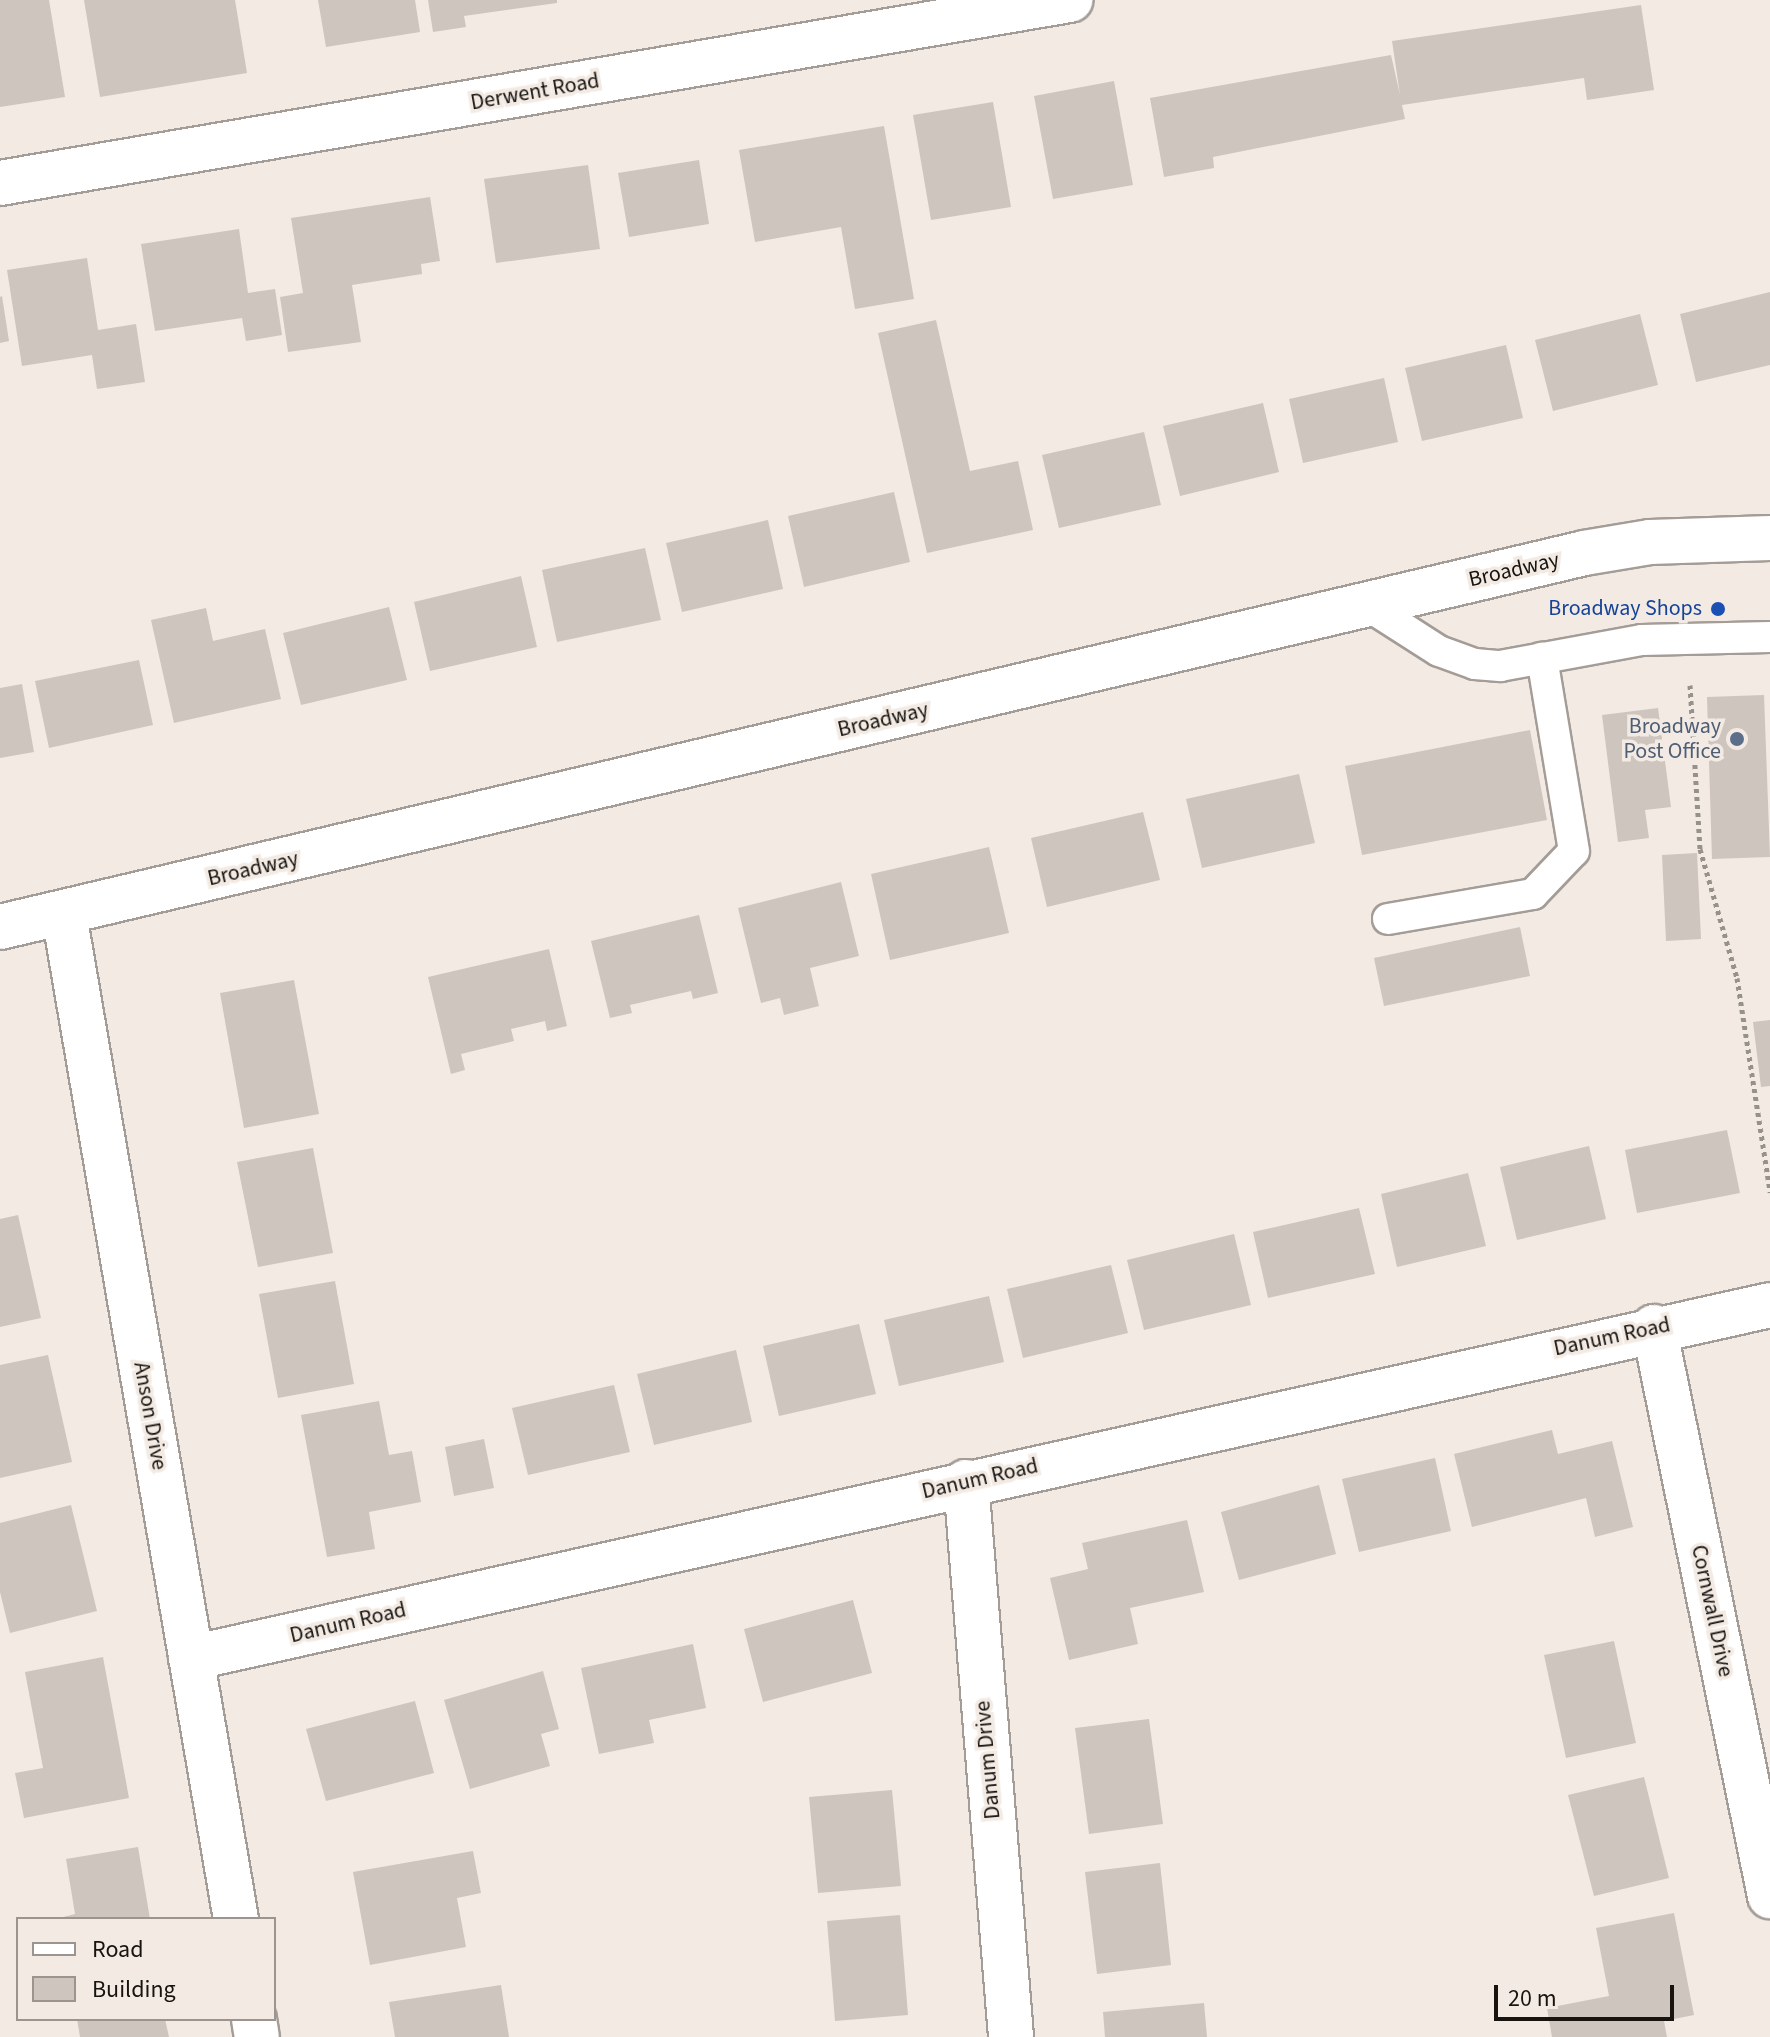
<!DOCTYPE html>
<style>
body{margin:0}
#map{position:relative;width:1770px;height:2037px;overflow:hidden;background:#f3eae3;font-family:"Source Sans 3",sans-serif}
div>[style]{position:absolute}
.building>*{inset:0;background:#cec5bf}
.path>*{height:5px;margin-top:-2.5px;transform-origin:0;background:repeating-linear-gradient(90deg,#97918c 0 4px,transparent 0 8px)}
.roads{filter:drop-shadow(2px 0 #a49c96) drop-shadow(-2px 0 #a49c96) drop-shadow(0 2px #a49c96) drop-shadow(0 -2px #a49c96)}
.lane>*{height:30px;margin:-15px;padding:0 15px;transform-origin:15px;border-radius:15px;background:#fff}
.street>*{height:44px;margin:-22px;padding:0 22px;transform-origin:22px;border-radius:22px;background:#fff}
.secondary>*{height:44px;margin:-22px;padding:0 22px;transform-origin:22px;border-radius:22px;background:#fff}
.dots>*{width:22px;height:22px;translate:-50% -50%;box-sizing:border-box;border:4px solid #f3eae3;border-radius:50%}
span{translate:-50% -50%;white-space:nowrap;text-align:center;line-height:1.15;-webkit-text-stroke:7px #f3eae3;paint-order:stroke}
.street-label{font-size:22px;color:#161310}
.transit-label{font-size:22px;color:#164399}
.right{translate:-100% -50%;text-align:right}
.service-label{font-size:22px;color:#4e5e75}
.legend{position:absolute;left:16px;top:1917px;width:260px;height:104px;box-sizing:border-box;background:#f3eae3;border:2px solid #9b948f;margin:0;padding:10px 14px;list-style:none;font-size:24px;color:#161310}
.legend li{display:flex;align-items:center;gap:16px;height:40px}
.legend b{width:40px;border:2px solid #9b948f}
.scale{position:absolute;left:1494px;top:1985px;width:180px;height:36px;box-sizing:border-box;border:4px solid #161310;border-top:0;padding-left:10px;font-size:24px;line-height:28px;white-space:nowrap;color:#161310;-webkit-text-stroke:6px #f3eae3;paint-order:stroke}
</style>
<div id="map">
<div class="building">
<div style="clip-path:polygon(0 0,49px 0,65px 97px,0 107px)"></div>
<div style="clip-path:polygon(84px 0,235px 0,247px 73px,100px 97px)"></div>
<div style="clip-path:polygon(318px 0,415px 0,420px 32px,326px 47px)"></div>
<div style="clip-path:polygon(428px 0,557px 0,557px 3px,464px 16px,466px 27px,433px 32px)"></div>
<div style="clip-path:polygon(1641px 5px,1654px 90px,1587px 100px,1584px 78px,1402px 105px,1405px 119px,1213px 157px,1214px 168px,1164px 177px,1150px 98px,1391px 55px,1400px 95px,1392px 41px)"></div>
<div style="clip-path:polygon(1114px 81px,1133px 185px,1053px 199px,1034px 96px)"></div>
<div style="clip-path:polygon(993px 102px,1011px 207px,931px 220px,913px 115px)"></div>
<div style="clip-path:polygon(884px 126px,914px 299px,855px 309px,841px 227px,755px 242px,739px 150px)"></div>
<div style="clip-path:polygon(699px 160px,709px 224px,629px 237px,618px 173px)"></div>
<div style="clip-path:polygon(588px 165px,600px 249px,496px 263px,484px 179px)"></div>
<div style="clip-path:polygon(430px 197px,440px 261px,421px 264px,422px 274px,352px 285px,361px 342px,288px 352px,280px 297px,303px 293px,291px 218px)"></div>
<div style="clip-path:polygon(239px 229px,248px 293px,275px 289px,282px 335px,246px 341px,242px 318px,155px 331px,141px 244px)"></div>
<div style="clip-path:polygon(87px 258px,98px 330px,136px 324px,145px 382px,97px 389px,92px 355px,22px 366px,7px 270px)"></div>
<div style="clip-path:polygon(1770px 292px,1770px 365px,1696px 382px,1680px 314px)"></div>
<div style="clip-path:polygon(2px 296px,9px 341px,0 343px,0 297px)"></div>
<div style="clip-path:polygon(1640px 314px,1658px 385px,1553px 411px,1535px 340px)"></div>
<div style="clip-path:polygon(936px 320px,970px 471px,1018px 461px,1033px 530px,927px 553px,878px 333px)"></div>
<div style="clip-path:polygon(1506px 345px,1523px 418px,1422px 441px,1405px 368px)"></div>
<div style="clip-path:polygon(1384px 378px,1398px 442px,1303px 463px,1289px 399px)"></div>
<div style="clip-path:polygon(1263px 403px,1279px 472px,1180px 496px,1163px 426px)"></div>
<div style="clip-path:polygon(1144px 432px,1161px 505px,1059px 528px,1042px 455px)"></div>
<div style="clip-path:polygon(894px 492px,910px 562px,804px 587px,788px 516px)"></div>
<div style="clip-path:polygon(768px 520px,783px 589px,682px 612px,666px 543px)"></div>
<div style="clip-path:polygon(645px 548px,661px 620px,557px 642px,542px 570px)"></div>
<div style="clip-path:polygon(521px 576px,537px 647px,430px 671px,414px 602px)"></div>
<div style="clip-path:polygon(389px 607px,407px 680px,301px 705px,283px 633px)"></div>
<div style="clip-path:polygon(206px 608px,213px 641px,265px 629px,281px 699px,174px 723px,151px 620px)"></div>
<div style="clip-path:polygon(139px 660px,153px 725px,49px 748px,35px 681px)"></div>
<div style="clip-path:polygon(22px 684px,34px 752px,0 758px,0 688px)"></div>
<div style="clip-path:polygon(1764px 695px,1770px 857px,1712px 859px,1707px 697px)"></div>
<div style="clip-path:polygon(1658px 708px,1671px 807px,1645px 810px,1649px 838px,1618px 842px,1602px 715px)"></div>
<div style="clip-path:polygon(1530px 730px,1547px 820px,1362px 855px,1345px 766px)"></div>
<div style="clip-path:polygon(1299px 774px,1315px 843px,1202px 868px,1186px 799px)"></div>
<div style="clip-path:polygon(1143px 812px,1160px 880px,1047px 907px,1031px 838px)"></div>
<div style="clip-path:polygon(989px 847px,1009px 933px,890px 960px,871px 874px)"></div>
<div style="clip-path:polygon(1697px 853px,1701px 939px,1666px 941px,1662px 855px)"></div>
<div style="clip-path:polygon(841px 882px,859px 956px,810px 968px,819px 1006px,784px 1015px,780px 998px,761px 1003px,738px 908px)"></div>
<div style="clip-path:polygon(699px 915px,718px 993px,693px 999px,691px 991px,630px 1005px,632px 1013px,610px 1018px,591px 941px)"></div>
<div style="clip-path:polygon(1520px 927px,1530px 976px,1384px 1006px,1374px 958px)"></div>
<div style="clip-path:polygon(549px 949px,567px 1026px,547px 1031px,545px 1021px,511px 1029px,514px 1041px,461px 1054px,465px 1070px,451px 1074px,428px 977px)"></div>
<div style="clip-path:polygon(294px 980px,319px 1114px,244px 1128px,220px 993px)"></div>
<div style="clip-path:polygon(1770px 1020px,1770px 1086px,1761px 1087px,1753px 1022px)"></div>
<div style="clip-path:polygon(1727px 1130px,1740px 1193px,1637px 1213px,1625px 1150px)"></div>
<div style="clip-path:polygon(1589px 1146px,1606px 1219px,1517px 1240px,1500px 1167px)"></div>
<div style="clip-path:polygon(313px 1148px,333px 1253px,258px 1267px,237px 1162px)"></div>
<div style="clip-path:polygon(1468px 1173px,1486px 1246px,1397px 1267px,1381px 1194px)"></div>
<div style="clip-path:polygon(1359px 1208px,1375px 1274px,1268px 1298px,1253px 1232px)"></div>
<div style="clip-path:polygon(18px 1215px,41px 1318px,0 1327px,0 1219px)"></div>
<div style="clip-path:polygon(1234px 1234px,1251px 1305px,1144px 1330px,1127px 1260px)"></div>
<div style="clip-path:polygon(1111px 1265px,1128px 1333px,1023px 1358px,1007px 1289px)"></div>
<div style="clip-path:polygon(335px 1281px,354px 1384px,278px 1398px,259px 1294px)"></div>
<div style="clip-path:polygon(989px 1296px,1004px 1362px,899px 1386px,884px 1320px)"></div>
<div style="clip-path:polygon(859px 1324px,876px 1394px,779px 1416px,763px 1346px)"></div>
<div style="clip-path:polygon(736px 1350px,752px 1422px,654px 1445px,637px 1374px)"></div>
<div style="clip-path:polygon(48px 1355px,72px 1462px,0 1478px,0 1365px)"></div>
<div style="clip-path:polygon(614px 1385px,630px 1452px,528px 1475px,512px 1408px)"></div>
<div style="clip-path:polygon(379px 1401px,389px 1455px,412px 1451px,421px 1502px,369px 1512px,375px 1549px,327px 1557px,301px 1415px)"></div>
<div style="clip-path:polygon(1552px 1430px,1558px 1454px,1612px 1441px,1633px 1527px,1595px 1537px,1586px 1498px,1472px 1527px,1454px 1454px)"></div>
<div style="clip-path:polygon(484px 1439px,494px 1488px,454px 1496px,445px 1447px)"></div>
<div style="clip-path:polygon(1435px 1458px,1451px 1531px,1359px 1552px,1342px 1479px)"></div>
<div style="clip-path:polygon(1319px 1485px,1336px 1554px,1239px 1580px,1221px 1512px)"></div>
<div style="clip-path:polygon(71px 1505px,97px 1611px,10px 1633px,0 1592px,0 1523px)"></div>
<div style="clip-path:polygon(1187px 1520px,1204px 1592px,1130px 1608px,1138px 1644px,1069px 1660px,1050px 1578px,1088px 1569px,1082px 1543px)"></div>
<div style="clip-path:polygon(853px 1600px,872px 1673px,763px 1702px,744px 1629px)"></div>
<div style="clip-path:polygon(1614px 1641px,1636px 1743px,1566px 1758px,1544px 1655px)"></div>
<div style="clip-path:polygon(693px 1644px,706px 1708px,649px 1720px,654px 1743px,599px 1754px,581px 1668px)"></div>
<div style="clip-path:polygon(103px 1657px,129px 1798px,24px 1818px,15px 1773px,43px 1768px,25px 1672px)"></div>
<div style="clip-path:polygon(543px 1671px,559px 1729px,541px 1734px,550px 1766px,470px 1789px,444px 1700px)"></div>
<div style="clip-path:polygon(415px 1701px,434px 1773px,326px 1801px,306px 1729px)"></div>
<div style="clip-path:polygon(1149px 1719px,1163px 1824px,1089px 1834px,1075px 1728px)"></div>
<div style="clip-path:polygon(1644px 1777px,1669px 1878px,1594px 1896px,1568px 1795px)"></div>
<div style="clip-path:polygon(892px 1790px,901px 1886px,818px 1893px,809px 1797px)"></div>
<div style="clip-path:polygon(138px 1847px,150px 1919px,56px 1919px,75px 1914px,66px 1859px)"></div>
<div style="clip-path:polygon(473px 1851px,481px 1893px,457px 1898px,466px 1947px,370px 1965px,353px 1872px)"></div>
<div style="clip-path:polygon(1160px 1863px,1171px 1965px,1097px 1974px,1085px 1872px)"></div>
<div style="clip-path:polygon(1674px 1913px,1694px 2015px,1664px 2021px,1667px 2037px,1552px 2037px,1547px 2008px,1609px 1996px,1596px 1928px)"></div>
<div style="clip-path:polygon(900px 1915px,908px 2015px,835px 2021px,827px 1921px)"></div>
<div style="clip-path:polygon(501px 1985px,509px 2037px,395px 2037px,389px 2002px)"></div>
<div style="clip-path:polygon(1204px 2003px,1207px 2037px,1105px 2037px,1103px 2012px)"></div>
<div style="clip-path:polygon(77px 2019px,165px 2019px,169px 2037px,80px 2037px)"></div>
</div>
<div class="path">
<div style="left:1690px;top:685px;width:164px;rotate:86.5deg"></div>
<div style="left:1700px;top:849px;width:134px;rotate:74deg"></div>
<div style="left:1737px;top:978px;width:217px;rotate:81.2deg"></div>
</div>
<div class="roads">
<div class="lane">
<div style="left:1367px;top:605px;width:85px;rotate:32.6deg"></div>
<div style="left:1439px;top:651px;width:38px;rotate:20deg"></div>
<div style="left:1475px;top:664px;width:25px;rotate:5deg"></div>
<div style="left:1500px;top:666px;width:144px;rotate:-10.4deg"></div>
<div style="left:1642px;top:640px;width:128px;rotate:-1.3deg"></div>
<div style="left:1388px;top:919px;width:147px;rotate:-9.8deg"></div>
<div style="left:1533px;top:894px;width:59px;rotate:-46.4deg"></div>
<div style="left:1574px;top:851px;width:196px;rotate:-99.4deg"></div>
</div>
<div class="street">
<div style="left:0;top:183px;width:1086px;rotate:-9.71deg"></div>
<div style="left:64px;top:914px;width:1020px;rotate:80.29deg"></div>
<div style="left:1654px;top:1327px;width:581px;rotate:78.48deg"></div>
<div style="left:966px;top:1482px;width:557px;rotate:85.36deg"></div>
<div style="left:191px;top:1658px;width:1618px;rotate:-12.6deg"></div>
<div style="left:254px;top:2019px;width:18px;rotate:81deg"></div>
</div>
<div class="secondary">
<div style="left:0;top:927px;width:1628px;rotate:-13.28deg"></div>
<div style="left:1584px;top:553px;width:67px;rotate:-9.5deg"></div>
<div style="left:1650px;top:542px;width:120px;rotate:-1.9deg"></div>
</div>
</div>
<div class="dots">
<div style="left:1718px;top:609px;background:#1a4fb4"></div>
<div style="left:1737px;top:739px;background:#5c6f8a"></div>
</div>
<div class="street-label">
<span style="left:535px;top:92px;rotate:-10deg">Derwent Road</span>
<span style="left:1514px;top:570px;rotate:-13deg">Broadway</span>
<span style="left:883px;top:720px;rotate:-13deg">Broadway</span>
<span style="left:253px;top:869px;rotate:-13deg">Broadway</span>
<span style="left:1612px;top:1337px;rotate:-12deg">Danum Road</span>
<span style="left:150px;top:1416px;rotate:80deg">Anson Drive</span>
<span style="left:980px;top:1479px;rotate:-13deg">Danum Road</span>
<span style="left:1712px;top:1611px;rotate:78deg">Cornwall Drive</span>
<span style="left:348px;top:1623px;rotate:-13deg">Danum Road</span>
<span style="left:988px;top:1760px;rotate:-95deg">Danum Drive</span>
</div>
<div class="transit-label">
<span class="right" style="left:1702px;top:609px">Broadway Shops</span>
</div>
<div class="service-label">
<span class="right" style="left:1721px;top:739px">Broadway<br>Post Office</span>
</div>
<ul class="legend">
<li><b style="height:10px;background:#fff"></b>Road</li>
<li><b style="height:22px;background:#cec5bf"></b>Building</li>
</ul>
<div class="scale">20 m</div>
</div>
